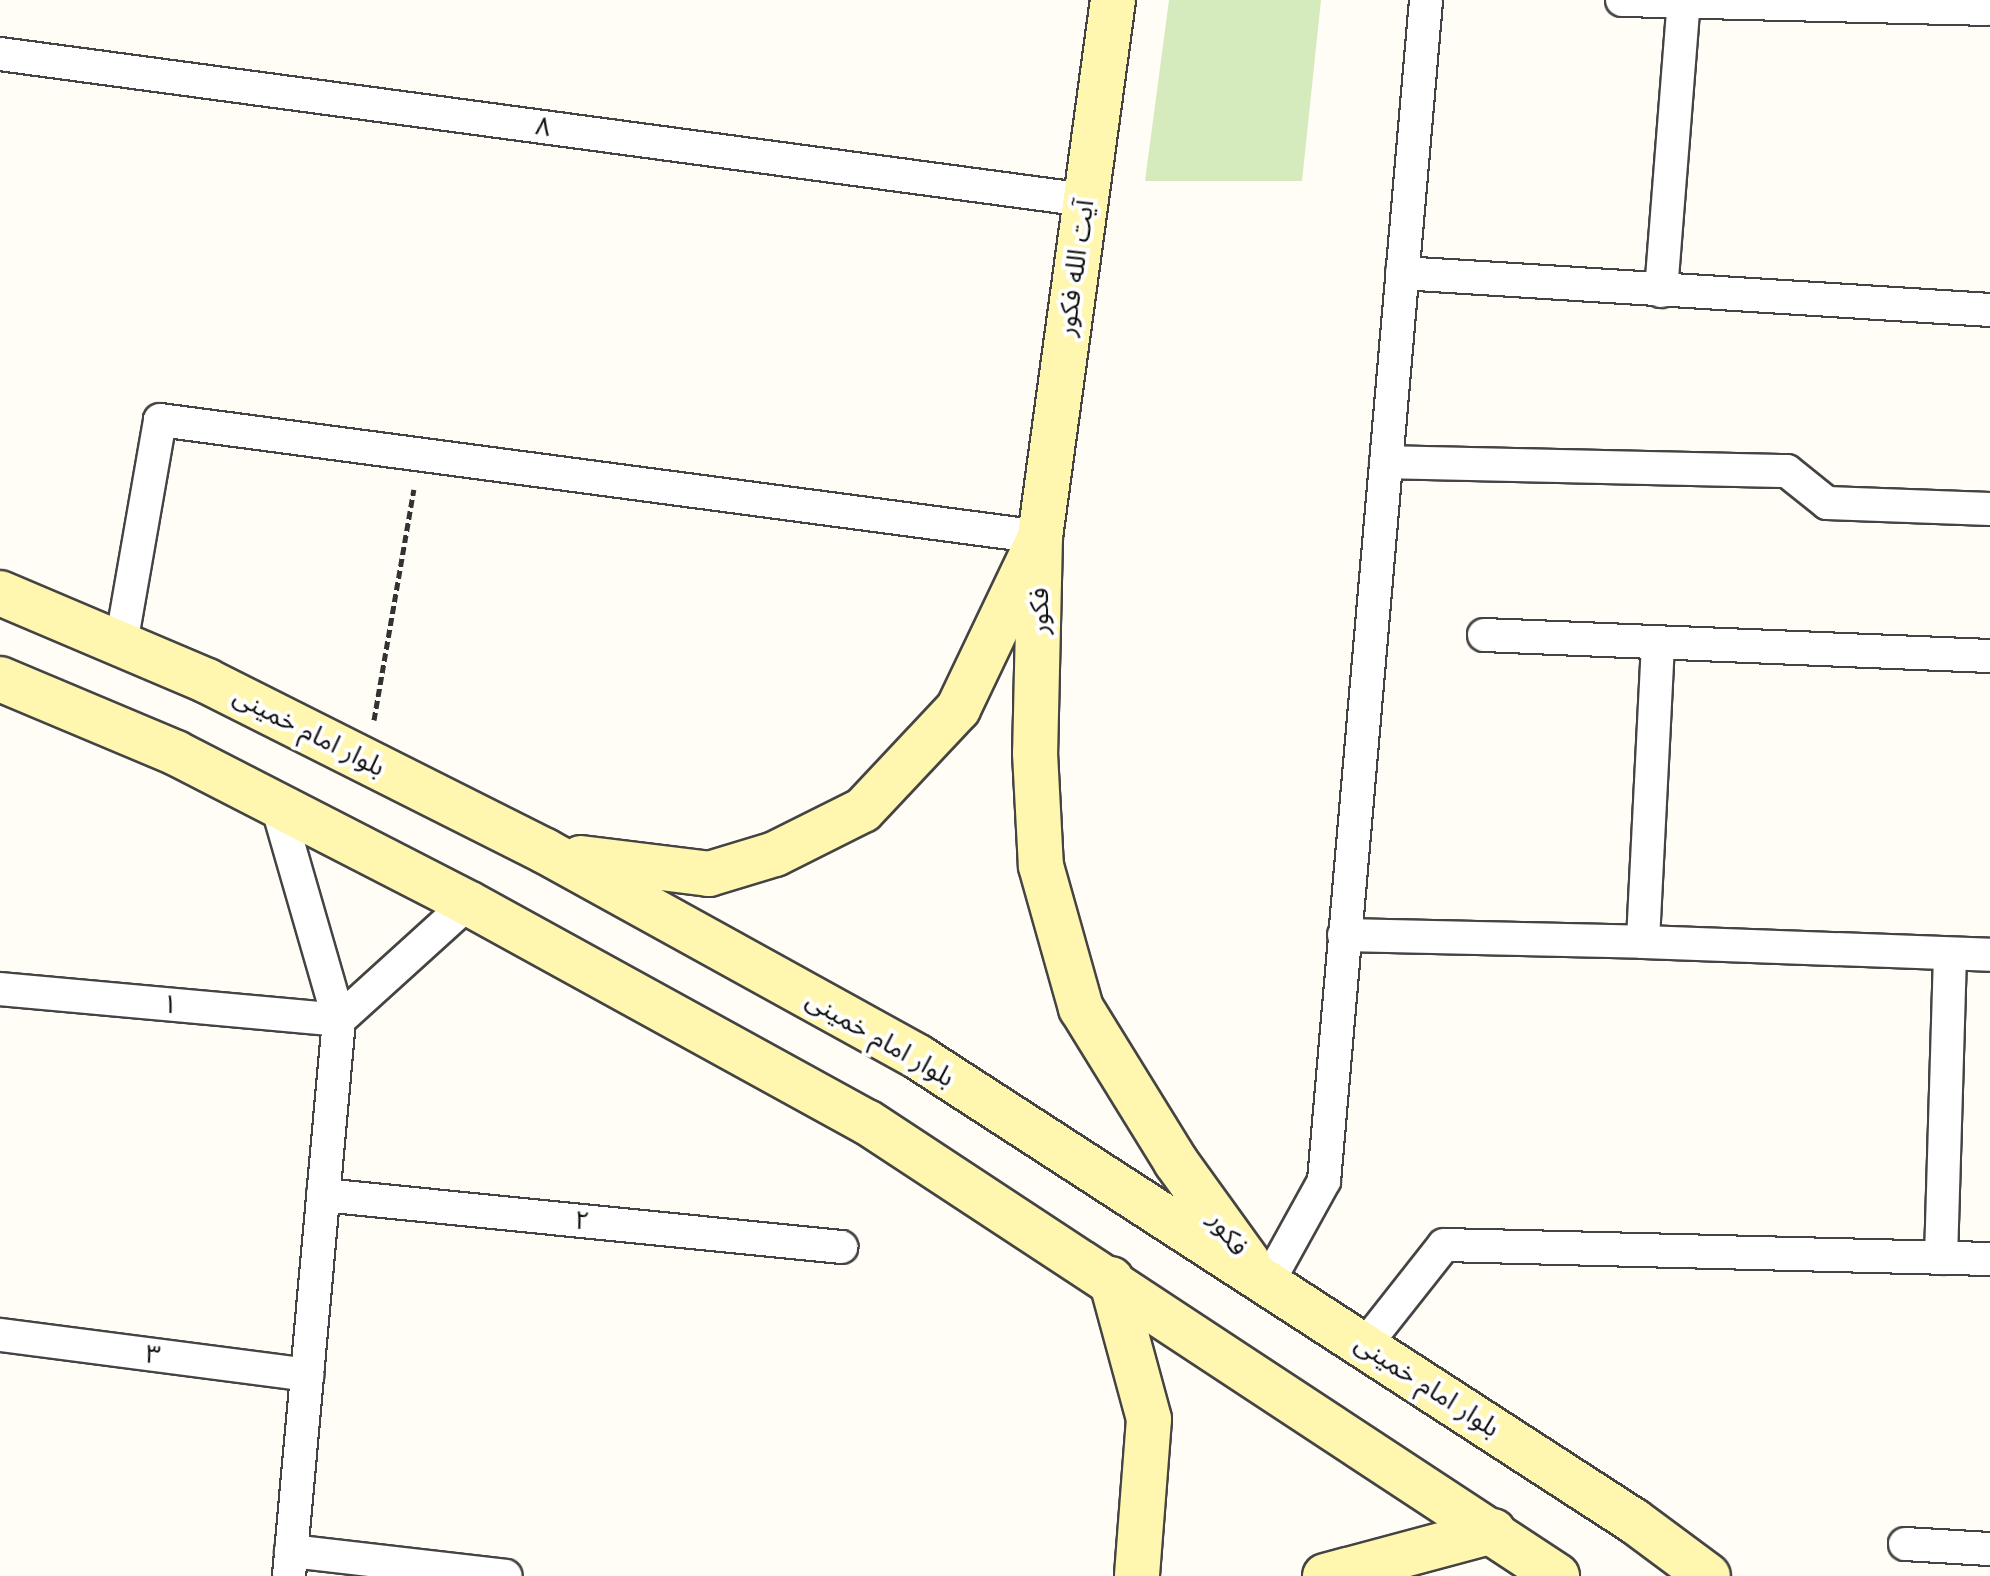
<!DOCTYPE html>
<meta charset="utf-8">
<style>
body{margin:0}
#map{position:relative;width:1990px;height:1576px;overflow:hidden;background:#fffdf5;font-family:"Libre Baskerville","Noto Sans Arabic",serif}
div>[style]{position:absolute}
.green>*{inset:0;background:#d5ebbd}
.path>*{height:5px;margin-top:-2.5px;transform-origin:0;background:repeating-linear-gradient(90deg,#333 0 8px,transparent 0 12px)}
.roads{filter:drop-shadow(2px 0 #444) drop-shadow(-2px 0 #444) drop-shadow(0 2px #444) drop-shadow(0 -2px #444)}
.street>*{height:32px;margin:-16px;padding:0 16px;transform-origin:16px;border-radius:16px;background:#fff}
.secondary>*{height:44px;margin:-22px;padding:0 22px;transform-origin:22px;border-radius:22px;background:#fff6b0}
span{translate:-50% -50%;white-space:nowrap;text-align:center;line-height:1.15;-webkit-text-stroke:8px #fff;paint-order:stroke}
.street-label{font-size:26px;color:#111}
</style>
<div id="map">
<div class="green">
<div style="clip-path:polygon(1169px 0,1321px 0,1302px 181px,1145px 181px)"></div>
</div>
<div class="path">
<div style="left:374px;top:720px;width:234px;rotate:-80.2deg"></div>
</div>
<div class="roads">
<div class="street">
<div style="left:1622px;top:0;width:366px;rotate:1.4deg"></div>
<div style="left:0;top:54px;width:1096px;rotate:7.66deg"></div>
<div style="left:1402px;top:273px;width:589px;rotate:3.6deg"></div>
<div style="left:1661px;top:291px;width:292px;rotate:-85.5deg"></div>
<div style="left:1386px;top:462px;width:401px;rotate:1.3deg"></div>
<div style="left:1787px;top:471px;width:51px;rotate:38.7deg"></div>
<div style="left:1827px;top:503px;width:163px;rotate:2.1deg"></div>
<div style="left:1484px;top:635px;width:506px;rotate:2.38deg"></div>
<div style="left:121px;top:644px;width:227px;rotate:-80.1deg"></div>
<div style="left:160px;top:420px;width:888px;rotate:7.57deg"></div>
<div style="left:1658px;top:644px;width:298px;rotate:92.9deg"></div>
<div style="left:1643px;top:942px;width:347px;rotate:2.1deg"></div>
<div style="left:277px;top:805px;width:224px;rotate:73.9deg"></div>
<div style="left:339px;top:1020px;width:174px;rotate:-42.2deg"></div>
<div style="left:1344px;top:935px;width:299px;rotate:1.3deg"></div>
<div style="left:0;top:989px;width:340px;rotate:5.2deg"></div>
<div style="left:339px;top:1020px;width:558px;rotate:95.14deg"></div>
<div style="left:323px;top:1195px;width:521px;rotate:5.73deg"></div>
<div style="left:1941px;top:1258px;width:303px;rotate:-88.3deg"></div>
<div style="left:1266px;top:1286px;width:120px;rotate:-61.1deg"></div>
<div style="left:1324px;top:1181px;width:1185px;rotate:-85.06deg"></div>
<div style="left:0;top:1335px;width:310px;rotate:7.4deg"></div>
<div style="left:1365px;top:1345px;width:127px;rotate:-51.7deg"></div>
<div style="left:1444px;top:1245px;width:546px;rotate:1.47deg"></div>
<div style="left:1905px;top:1544px;width:85px;rotate:3.4deg"></div>
<div style="left:291px;top:1551px;width:216px;rotate:6.6deg"></div>
</div>
<div class="secondary">
<div style="left:1040px;top:537px;width:542px;rotate:-82.26deg"></div>
<div style="left:0;top:593px;width:225px;rotate:23deg"></div>
<div style="left:207px;top:681px;width:378px;rotate:26.7deg"></div>
<div style="left:545px;top:851px;width:426px;rotate:28.9deg"></div>
<div style="left:918px;top:1057px;width:853px;rotate:32.95deg"></div>
<div style="left:1634px;top:1521px;width:92px;rotate:36.6deg"></div>
<div style="left:0;top:679px;width:191px;rotate:22.8deg"></div>
<div style="left:176px;top:753px;width:328px;rotate:27.2deg"></div>
<div style="left:468px;top:903px;width:455px;rotate:28.8deg"></div>
<div style="left:867px;top:1122px;width:826px;rotate:33.34deg"></div>
<div style="left:581px;top:858px;width:129px;rotate:7.1deg"></div>
<div style="left:709px;top:874px;width:69px;rotate:-16.9deg"></div>
<div style="left:775px;top:854px;width:98px;rotate:-26.6deg"></div>
<div style="left:863px;top:810px;width:139px;rotate:-46.8deg"></div>
<div style="left:958px;top:709px;width:191px;rotate:-64.5deg"></div>
<div style="left:1040px;top:537px;width:216px;rotate:91.3deg"></div>
<div style="left:1035px;top:753px;width:113px;rotate:87deg"></div>
<div style="left:1041px;top:866px;width:148px;rotate:74.3deg"></div>
<div style="left:1081px;top:1008px;width:181px;rotate:58.3deg"></div>
<div style="left:1176px;top:1162px;width:123px;rotate:54.2deg"></div>
<div style="left:1111px;top:1279px;width:145px;rotate:74.8deg"></div>
<div style="left:1149px;top:1419px;width:157px;rotate:94.4deg"></div>
<div style="left:1325px;top:1576px;width:174px;rotate:-15deg"></div>
</div>
</div>
<div class="street-label">
<span style="left:543px;top:127px;rotate:8deg">۸</span>
<span style="left:1076px;top:268px;rotate:-82deg">آیت الله فکور</span>
<span style="left:1040px;top:611px;rotate:-90deg">فکور</span>
<span style="left:309px;top:732px;rotate:27deg">بلوار امام خمینی</span>
<span style="left:170px;top:1005px;rotate:5deg">۱</span>
<span style="left:880px;top:1039px;rotate:30deg">بلوار امام خمینی</span>
<span style="left:582px;top:1221px;rotate:6deg">۲</span>
<span style="left:1228px;top:1234px;rotate:54deg">فکور</span>
<span style="left:153px;top:1355px;rotate:7deg">۳</span>
<span style="left:1427px;top:1386px;rotate:33deg">بلوار امام خمینی</span>
</div>
</div>
